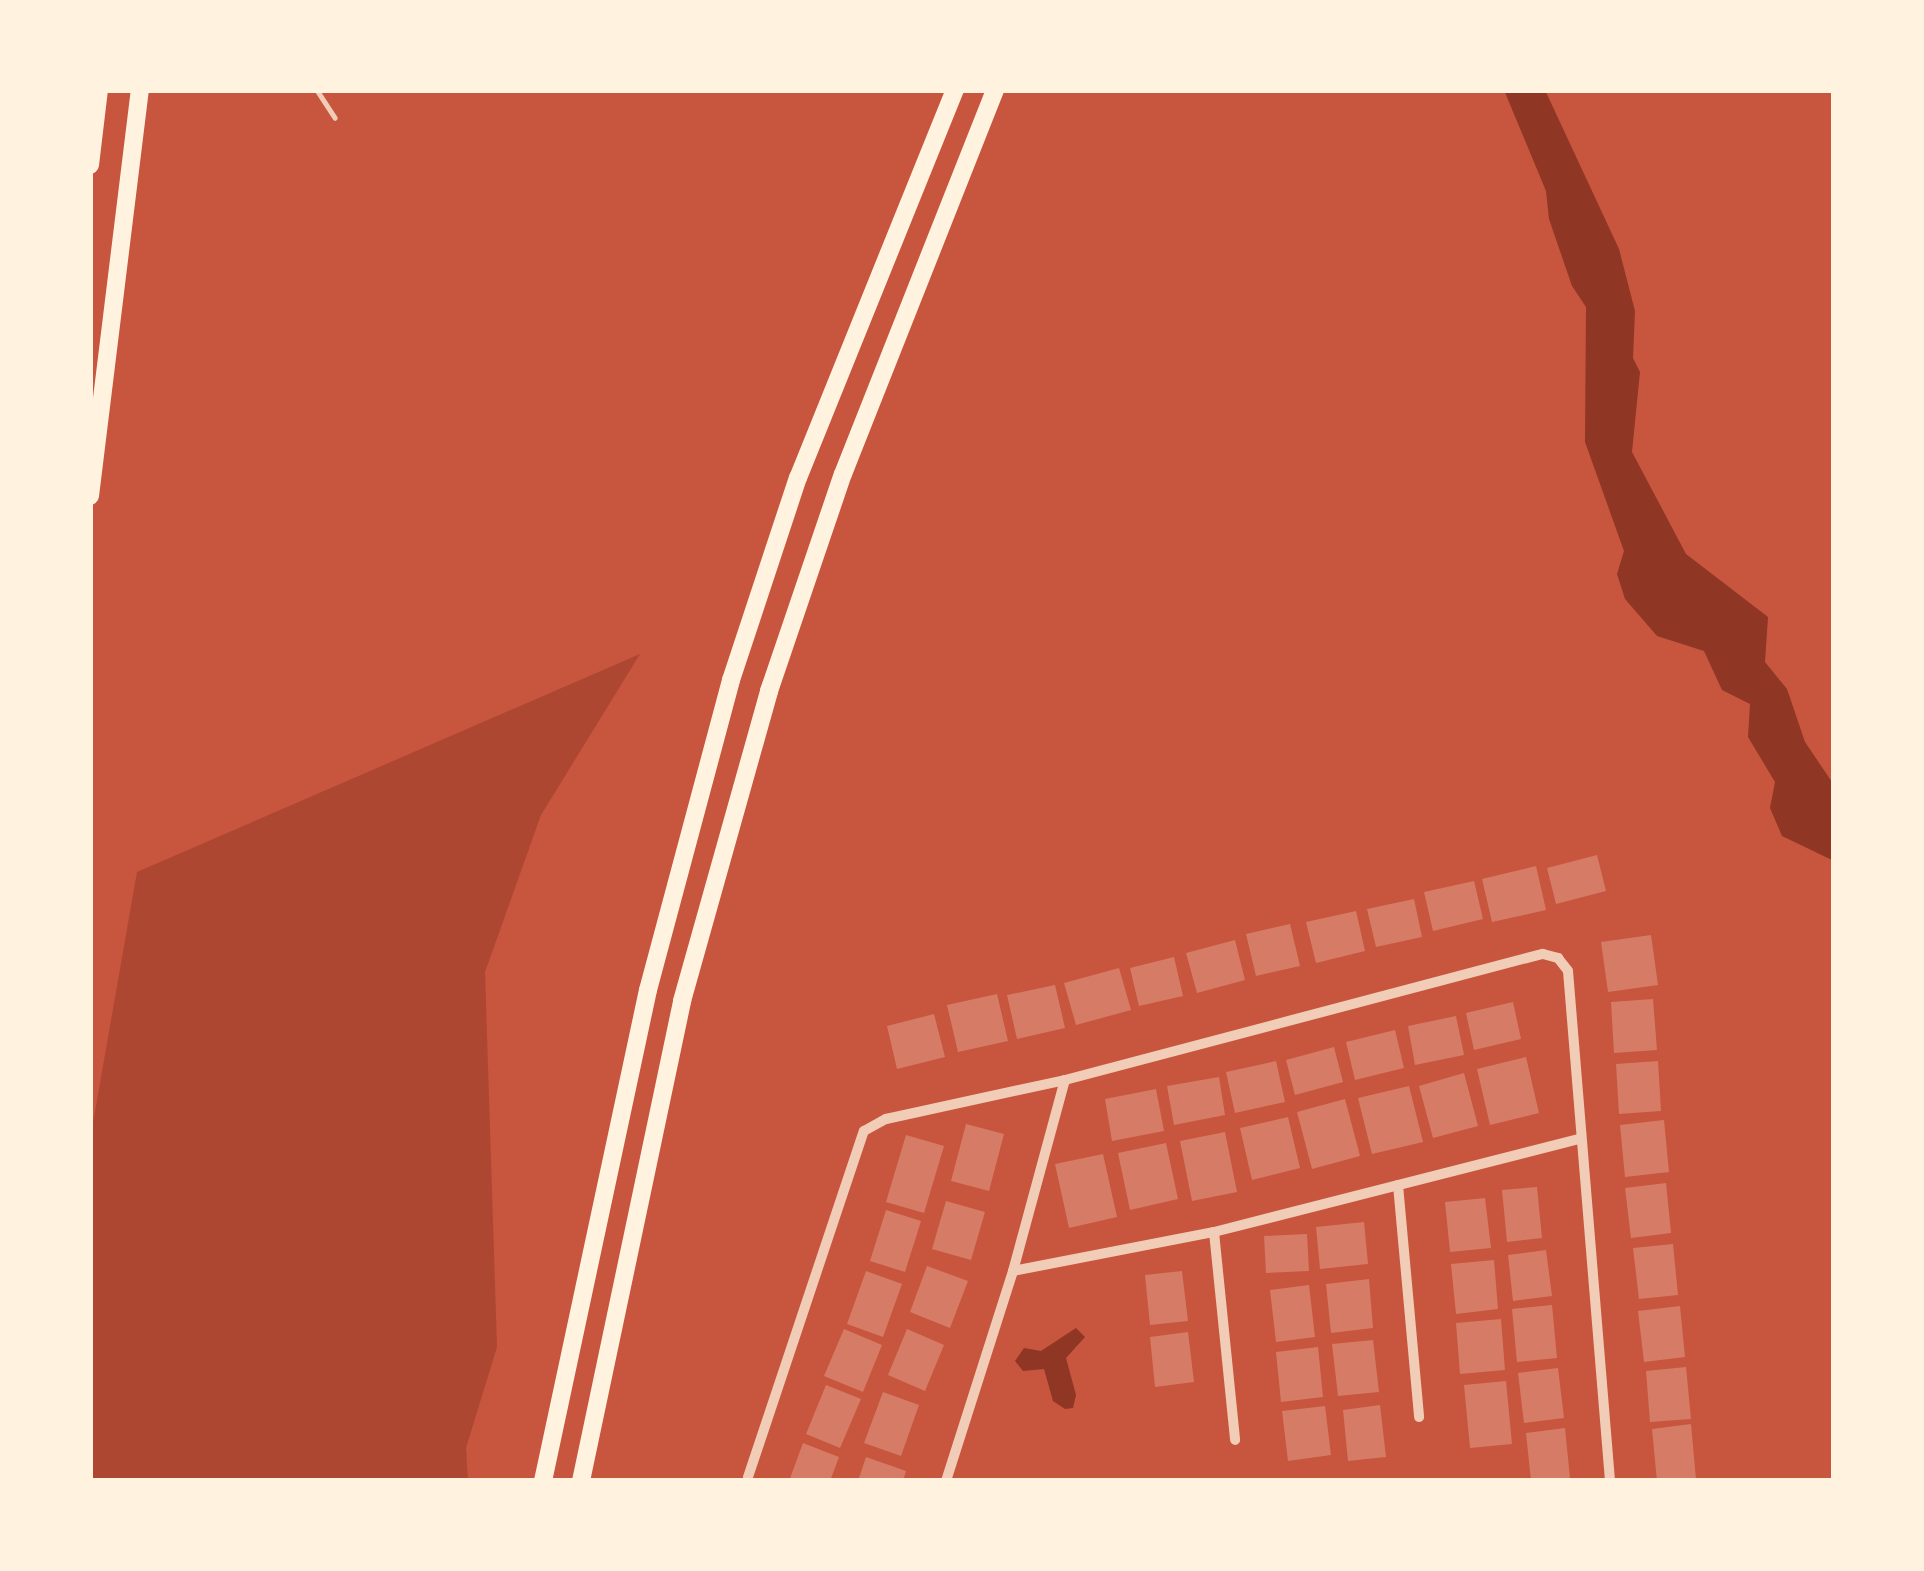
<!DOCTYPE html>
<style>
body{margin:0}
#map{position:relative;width:1924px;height:1571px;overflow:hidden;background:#c8553d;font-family:"Exo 2",sans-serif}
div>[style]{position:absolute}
.green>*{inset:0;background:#ae4732}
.water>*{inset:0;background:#8f3625}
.building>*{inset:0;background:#d67c66}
.service>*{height:4.5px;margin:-2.25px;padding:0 2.25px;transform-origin:2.25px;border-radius:2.25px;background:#f1ccb7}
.minor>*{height:10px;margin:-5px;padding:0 5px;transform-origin:5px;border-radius:5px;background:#f1ccb7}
.motorway>*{height:18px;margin:-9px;padding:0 9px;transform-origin:9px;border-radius:9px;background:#fff3e0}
span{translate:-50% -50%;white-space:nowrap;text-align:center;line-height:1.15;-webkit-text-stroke:12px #fff3e0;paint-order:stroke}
.frame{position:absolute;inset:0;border:93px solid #fff3e0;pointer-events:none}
</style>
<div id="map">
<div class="green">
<div style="clip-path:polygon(640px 654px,541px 815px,485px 972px,497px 1347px,466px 1448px,468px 1481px,90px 1481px,90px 1140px,137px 872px)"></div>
</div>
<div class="water">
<div style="clip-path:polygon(1504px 90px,1545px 90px,1619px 249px,1635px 311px,1633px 358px,1640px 372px,1632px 452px,1686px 554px,1768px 617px,1765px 662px,1787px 689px,1805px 742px,1834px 785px,1834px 861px,1782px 836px,1770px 808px,1775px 782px,1748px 737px,1750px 704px,1722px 690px,1704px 651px,1657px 636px,1625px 599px,1617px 574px,1624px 551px,1585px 442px,1586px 307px,1572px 286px,1549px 219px,1546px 191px)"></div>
<div style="clip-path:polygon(1076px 1328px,1085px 1337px,1066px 1358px,1076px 1395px,1073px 1408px,1065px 1409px,1053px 1401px,1044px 1369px,1023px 1371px,1015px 1361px,1024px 1348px,1041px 1351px)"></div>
</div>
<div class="building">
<div style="clip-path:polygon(1597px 855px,1606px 891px,1556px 904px,1547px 868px)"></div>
<div style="clip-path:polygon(1536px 866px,1546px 910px,1492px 922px,1482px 879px)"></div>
<div style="clip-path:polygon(1474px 881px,1483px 919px,1433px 931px,1424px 892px)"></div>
<div style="clip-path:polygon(1414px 899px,1422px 937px,1376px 947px,1367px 909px)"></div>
<div style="clip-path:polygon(1356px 911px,1365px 951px,1316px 963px,1306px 922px)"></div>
<div style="clip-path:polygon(1290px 924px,1300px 966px,1256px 976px,1246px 934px)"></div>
<div style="clip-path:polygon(1651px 935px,1658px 985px,1608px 992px,1601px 942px)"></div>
<div style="clip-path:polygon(1235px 940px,1245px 980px,1197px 993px,1186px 953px)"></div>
<div style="clip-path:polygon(1174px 957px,1183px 996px,1139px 1006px,1130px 968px)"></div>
<div style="clip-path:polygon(1119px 968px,1131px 1010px,1076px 1025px,1064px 983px)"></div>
<div style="clip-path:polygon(1055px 985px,1065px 1028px,1017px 1039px,1007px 995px)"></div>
<div style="clip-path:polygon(997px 994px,1008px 1041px,958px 1052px,947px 1005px)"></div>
<div style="clip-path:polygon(1653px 999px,1657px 1050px,1614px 1053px,1611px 1002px)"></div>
<div style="clip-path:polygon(1513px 1002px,1521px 1039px,1474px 1050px,1466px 1013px)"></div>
<div style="clip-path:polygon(934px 1014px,945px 1057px,897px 1069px,887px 1026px)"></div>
<div style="clip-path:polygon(1456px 1016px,1464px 1055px,1415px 1065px,1408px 1026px)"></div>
<div style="clip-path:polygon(1395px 1030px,1404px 1068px,1355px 1080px,1346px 1042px)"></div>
<div style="clip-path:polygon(1334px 1047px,1343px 1082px,1295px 1095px,1286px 1060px)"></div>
<div style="clip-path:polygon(1526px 1057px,1539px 1113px,1490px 1125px,1477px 1069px)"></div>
<div style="clip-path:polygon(1276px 1061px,1285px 1102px,1235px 1113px,1226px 1072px)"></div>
<div style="clip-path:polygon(1658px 1061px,1661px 1111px,1619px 1114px,1616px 1064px)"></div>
<div style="clip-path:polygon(1464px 1073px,1478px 1126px,1433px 1138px,1419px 1086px)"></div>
<div style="clip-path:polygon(1219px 1077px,1225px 1115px,1174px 1125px,1167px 1086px)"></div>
<div style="clip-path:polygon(1409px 1086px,1423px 1142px,1372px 1154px,1358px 1098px)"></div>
<div style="clip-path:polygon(1156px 1089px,1164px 1131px,1112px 1141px,1105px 1099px)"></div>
<div style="clip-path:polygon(1345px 1099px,1360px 1156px,1312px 1169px,1297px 1112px)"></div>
<div style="clip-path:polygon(1288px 1117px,1300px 1168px,1252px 1180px,1240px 1128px)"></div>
<div style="clip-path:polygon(1664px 1120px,1669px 1172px,1625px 1177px,1620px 1125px)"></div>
<div style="clip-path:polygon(966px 1124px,1004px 1134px,989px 1191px,951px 1181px)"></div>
<div style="clip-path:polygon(1225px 1132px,1237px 1192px,1192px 1201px,1180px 1141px)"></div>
<div style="clip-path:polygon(906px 1135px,944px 1146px,924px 1213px,886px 1202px)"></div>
<div style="clip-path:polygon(1166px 1143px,1178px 1199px,1130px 1210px,1118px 1153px)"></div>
<div style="clip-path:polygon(1103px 1154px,1117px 1217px,1069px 1228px,1055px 1164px)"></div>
<div style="clip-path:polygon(1666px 1183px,1671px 1233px,1631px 1238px,1625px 1188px)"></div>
<div style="clip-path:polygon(1537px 1187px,1542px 1238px,1507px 1242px,1502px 1190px)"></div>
<div style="clip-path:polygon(1485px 1198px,1491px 1248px,1450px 1252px,1445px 1202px)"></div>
<div style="clip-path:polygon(946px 1201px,985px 1212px,971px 1260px,932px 1249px)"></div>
<div style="clip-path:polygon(886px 1210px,921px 1221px,905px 1272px,870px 1261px)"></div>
<div style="clip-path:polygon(1364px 1222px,1368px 1264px,1320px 1269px,1316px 1227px)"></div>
<div style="clip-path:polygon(1307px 1234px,1309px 1271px,1266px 1273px,1264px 1236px)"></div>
<div style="clip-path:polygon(1673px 1244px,1678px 1295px,1639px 1299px,1633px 1248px)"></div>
<div style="clip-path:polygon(1546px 1250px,1552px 1296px,1513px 1301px,1508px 1255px)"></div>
<div style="clip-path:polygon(1494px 1260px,1498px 1309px,1456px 1314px,1451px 1264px)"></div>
<div style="clip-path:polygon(927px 1266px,968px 1281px,950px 1328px,910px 1312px)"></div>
<div style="clip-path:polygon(866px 1271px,902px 1284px,883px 1337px,847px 1324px)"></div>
<div style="clip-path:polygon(1182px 1271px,1188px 1321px,1150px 1325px,1145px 1275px)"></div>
<div style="clip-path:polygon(1369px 1279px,1373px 1328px,1331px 1333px,1326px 1284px)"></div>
<div style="clip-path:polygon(1309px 1285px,1315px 1337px,1276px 1342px,1270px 1290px)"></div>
<div style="clip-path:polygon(1552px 1305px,1557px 1358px,1517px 1362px,1512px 1309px)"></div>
<div style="clip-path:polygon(1680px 1306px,1685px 1357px,1644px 1362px,1638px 1311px)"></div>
<div style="clip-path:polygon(1501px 1319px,1505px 1370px,1460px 1374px,1456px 1323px)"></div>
<div style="clip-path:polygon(844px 1329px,882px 1345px,863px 1392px,824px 1376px)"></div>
<div style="clip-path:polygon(907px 1329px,944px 1345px,925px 1391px,888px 1375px)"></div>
<div style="clip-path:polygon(1188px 1332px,1194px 1382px,1155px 1387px,1150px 1337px)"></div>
<div style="clip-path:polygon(1373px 1340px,1379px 1392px,1338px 1396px,1332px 1344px)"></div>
<div style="clip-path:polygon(1318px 1347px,1323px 1397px,1281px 1402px,1276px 1352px)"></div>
<div style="clip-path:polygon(1686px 1367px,1691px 1419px,1650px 1422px,1646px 1371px)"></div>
<div style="clip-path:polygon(1558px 1368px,1564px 1418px,1524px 1423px,1518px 1373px)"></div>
<div style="clip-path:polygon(1506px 1381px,1512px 1444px,1470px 1448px,1464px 1385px)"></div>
<div style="clip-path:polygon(826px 1385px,861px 1399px,840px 1448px,806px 1434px)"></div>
<div style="clip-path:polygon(883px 1392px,919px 1405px,901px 1456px,864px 1443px)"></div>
<div style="clip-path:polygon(1380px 1405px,1386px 1457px,1348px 1461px,1343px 1410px)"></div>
<div style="clip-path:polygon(1325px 1406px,1331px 1455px,1288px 1461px,1282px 1411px)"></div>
<div style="clip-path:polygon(1691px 1424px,1696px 1479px,1657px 1481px,1652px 1429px)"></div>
<div style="clip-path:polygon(1565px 1428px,1570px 1478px,1531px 1481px,1526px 1433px)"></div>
<div style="clip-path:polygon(803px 1443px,839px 1457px,830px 1481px,789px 1481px)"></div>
<div style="clip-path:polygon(866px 1457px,906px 1471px,903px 1481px,858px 1481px)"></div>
</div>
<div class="service">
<div style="left:317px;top:90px;width:33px;rotate:57deg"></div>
</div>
<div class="minor">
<div style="left:1398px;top:1185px;width:233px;rotate:84.8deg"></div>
<div style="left:1214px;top:1232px;width:209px;rotate:84.2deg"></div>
<div style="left:1013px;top:1271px;width:205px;rotate:-11deg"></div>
<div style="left:1214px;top:1232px;width:378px;rotate:-14.3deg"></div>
<div style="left:748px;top:1477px;width:365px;rotate:-71.5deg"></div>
<div style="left:864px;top:1131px;width:25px;rotate:-29deg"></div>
<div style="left:886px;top:1119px;width:183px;rotate:-12.3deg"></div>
<div style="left:1065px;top:1080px;width:494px;rotate:-14.8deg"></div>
<div style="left:1543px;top:954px;width:16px;rotate:15deg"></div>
<div style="left:1558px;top:958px;width:16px;rotate:52deg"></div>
<div style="left:1568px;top:971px;width:512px;rotate:85.29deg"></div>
<div style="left:946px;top:1481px;width:220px;rotate:-72.3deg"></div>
<div style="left:1013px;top:1271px;width:198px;rotate:-74.8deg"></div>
</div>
<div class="motorway">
<div style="left:90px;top:165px;width:76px;rotate:-83.2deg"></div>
<div style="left:90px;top:496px;width:409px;rotate:-83deg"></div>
<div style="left:543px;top:1481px;width:502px;rotate:-77.93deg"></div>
<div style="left:648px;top:990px;width:321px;rotate:-75deg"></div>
<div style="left:731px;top:680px;width:213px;rotate:-71.7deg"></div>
<div style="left:798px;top:478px;width:419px;rotate:-68deg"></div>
<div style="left:581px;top:1481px;width:491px;rotate:-78.1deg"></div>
<div style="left:682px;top:1001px;width:322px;rotate:-74.3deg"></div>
<div style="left:769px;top:691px;width:229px;rotate:-71.2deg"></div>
<div style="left:843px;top:474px;width:413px;rotate:-68.4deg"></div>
</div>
<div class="frame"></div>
</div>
